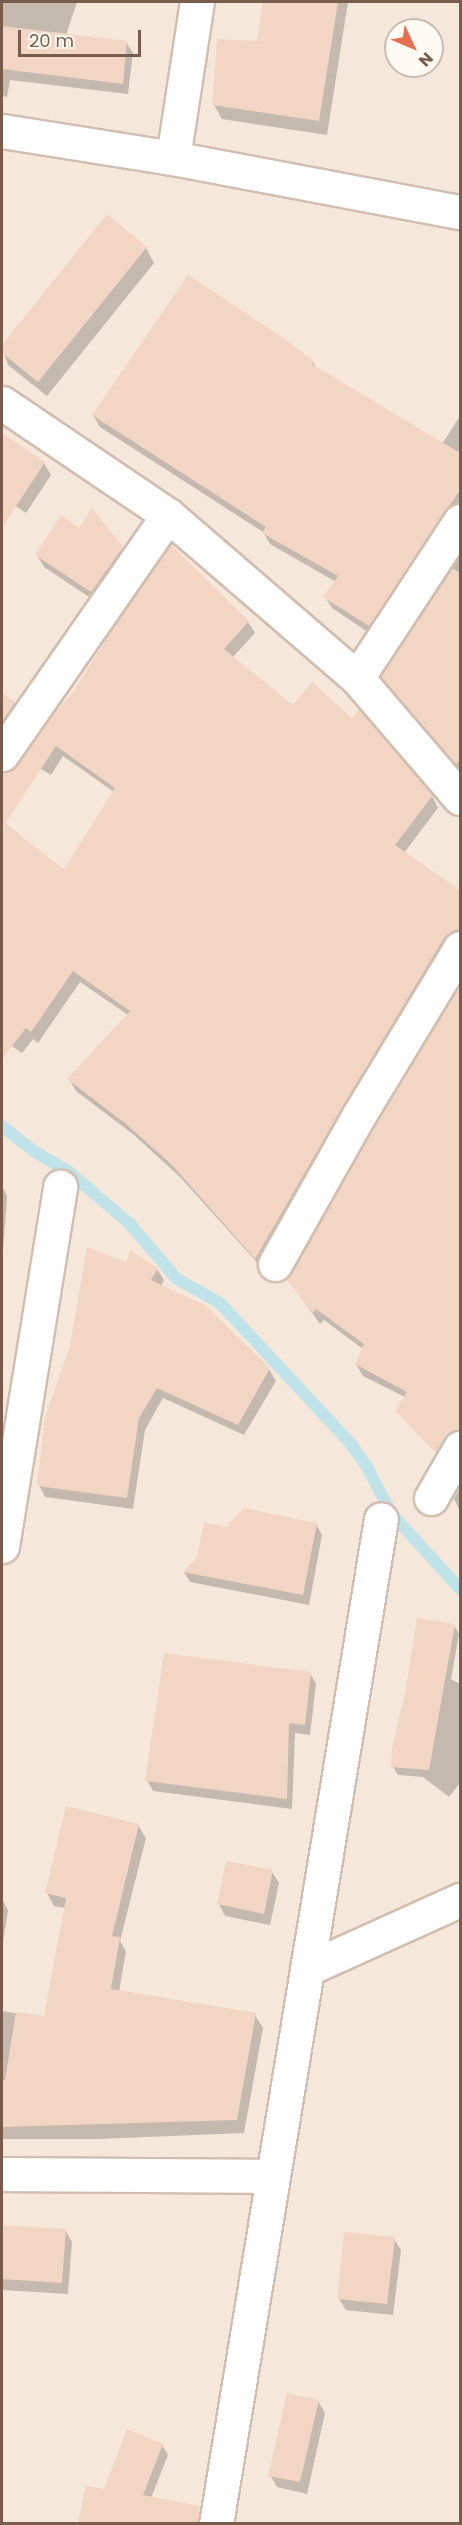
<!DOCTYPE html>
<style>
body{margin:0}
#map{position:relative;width:462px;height:2525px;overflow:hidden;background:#fdf6ec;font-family:Poppins,sans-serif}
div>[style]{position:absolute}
.residential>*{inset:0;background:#f5e8da}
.shadow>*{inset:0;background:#0003}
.stream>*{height:12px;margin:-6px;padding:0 6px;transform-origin:6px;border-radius:6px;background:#bfe3e8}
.building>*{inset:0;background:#f3d5c3}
.roads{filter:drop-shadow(2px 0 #d1beb0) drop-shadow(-2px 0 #d1beb0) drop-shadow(0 2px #d1beb0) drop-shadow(0 -2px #d1beb0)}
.street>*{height:33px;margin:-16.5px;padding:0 16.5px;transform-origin:16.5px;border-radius:16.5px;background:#fff}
span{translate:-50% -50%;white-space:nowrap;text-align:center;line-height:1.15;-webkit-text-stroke:5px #fffaf3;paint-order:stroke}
.frame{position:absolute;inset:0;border:3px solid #7a5c4d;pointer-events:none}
.north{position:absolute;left:384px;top:18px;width:60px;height:60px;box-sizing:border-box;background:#fffaf3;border:2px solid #cabbb1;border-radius:50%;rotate:134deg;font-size:16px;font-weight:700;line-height:24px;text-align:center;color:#7a5c4d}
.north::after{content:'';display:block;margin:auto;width:21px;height:27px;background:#e76f51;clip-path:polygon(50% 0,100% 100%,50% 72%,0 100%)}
.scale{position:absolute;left:18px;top:30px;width:123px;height:27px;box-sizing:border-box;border:3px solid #7a5c4d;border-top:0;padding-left:8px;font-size:18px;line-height:21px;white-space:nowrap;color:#7a5c4d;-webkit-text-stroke:4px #fffaf3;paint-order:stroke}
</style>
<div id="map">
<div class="residential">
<div style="clip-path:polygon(evenodd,2px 2px,460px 2px,460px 2523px,2px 2523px,2px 2px,396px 30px,432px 30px,432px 66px,396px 66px,396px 30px)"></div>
</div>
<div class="shadow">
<div style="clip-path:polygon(2px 2px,77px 2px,66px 35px,126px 42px,133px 53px,128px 94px,10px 80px,7px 97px,2px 96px)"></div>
<div style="clip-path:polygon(265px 2px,348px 2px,327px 135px,222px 119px,214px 105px,258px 43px)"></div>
<div style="clip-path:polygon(107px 216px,146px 248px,154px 263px,47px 396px,8px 365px,2px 347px)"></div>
<div style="clip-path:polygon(313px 362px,317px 369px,442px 444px,460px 416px,460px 511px,375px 637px,332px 608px,325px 597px,336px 582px,270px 544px,263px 532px,100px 427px,93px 415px)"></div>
<div style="clip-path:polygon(2px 434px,44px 463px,51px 475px,26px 513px,2px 497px)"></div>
<div style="clip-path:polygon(122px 548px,129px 559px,98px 603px,44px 567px,37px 555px)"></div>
<div style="clip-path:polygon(460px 557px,460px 772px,389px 688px,382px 677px)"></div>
<div style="clip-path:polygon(248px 622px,255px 633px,232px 658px,293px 707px,432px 796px,438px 808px,404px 853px,460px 891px,460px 942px,263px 1269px,180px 1177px,134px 1135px,76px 1091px,69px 1079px,128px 1015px,80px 982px,38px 1043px,33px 1039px,22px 1053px,2px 1039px,2px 821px,64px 871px,114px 792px,63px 756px,51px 775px,34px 765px,27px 753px)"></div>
<div style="clip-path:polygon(2px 694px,14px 703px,21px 715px,2px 743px)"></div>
<div style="clip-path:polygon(460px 987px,460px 1360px,433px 1411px,363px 1376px,356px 1364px,363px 1349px,324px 1320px,320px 1324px,288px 1279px)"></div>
<div style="clip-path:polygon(2px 1186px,7px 1196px,2px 1265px)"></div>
<div style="clip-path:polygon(127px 1264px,157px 1269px,164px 1280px,161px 1286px,269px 1369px,276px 1381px,244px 1435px,163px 1398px,145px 1430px,133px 1509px,45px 1497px,39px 1485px)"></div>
<div style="clip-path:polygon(460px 1422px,460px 1442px,459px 1443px,453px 1432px)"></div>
<div style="clip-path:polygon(460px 1488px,460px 1511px,454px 1499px)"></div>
<div style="clip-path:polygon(316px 1524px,322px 1535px,309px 1605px,190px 1582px,184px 1572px,226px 1528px)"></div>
<div style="clip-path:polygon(454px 1625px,459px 1634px,451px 1679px,460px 1684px,460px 1783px,449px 1797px,423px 1777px,398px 1775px,393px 1767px)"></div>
<div style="clip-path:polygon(310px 1673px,316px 1684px,310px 1735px,295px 1733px,292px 1809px,153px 1791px,147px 1780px)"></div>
<div style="clip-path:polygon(138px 1825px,146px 1838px,120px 1941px,126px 1951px,119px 1992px,255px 2015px,263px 2028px,244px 2133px,98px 2139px,2px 2139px,2px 2011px,46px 2018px,65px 1908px,54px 1906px,47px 1893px)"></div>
<div style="clip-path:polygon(272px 1872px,279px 1883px,270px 1925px,225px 1916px,219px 1904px)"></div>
<div style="clip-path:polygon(2px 1899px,8px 1910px,2px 1949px)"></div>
<div style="clip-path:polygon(2px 2227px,65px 2230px,72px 2242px,68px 2294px,2px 2290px)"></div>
<div style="clip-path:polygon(394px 2239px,401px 2250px,393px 2315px,346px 2310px,339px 2299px)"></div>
<div style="clip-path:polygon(318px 2401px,325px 2413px,307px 2494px,277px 2487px,270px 2475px)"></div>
<div style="clip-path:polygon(162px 2445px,168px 2455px,151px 2498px,186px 2514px,184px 2524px,80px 2524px,87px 2487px,105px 2491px)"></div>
</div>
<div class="stream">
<div style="left:2px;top:1126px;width:42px;rotate:38.2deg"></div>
<div style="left:35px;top:1152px;width:38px;rotate:30deg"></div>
<div style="left:68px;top:1171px;width:82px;rotate:40.5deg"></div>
<div style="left:130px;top:1224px;width:72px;rotate:49.5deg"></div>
<div style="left:177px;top:1279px;width:49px;rotate:29.2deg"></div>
<div style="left:220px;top:1303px;width:192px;rotate:47.1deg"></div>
<div style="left:351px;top:1444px;width:28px;rotate:55deg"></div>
<div style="left:367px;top:1467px;width:52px;rotate:62.4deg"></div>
<div style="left:391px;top:1513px;width:103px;rotate:47.8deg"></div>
</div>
<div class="building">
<div style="clip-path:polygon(263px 2px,338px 2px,319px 121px,212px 105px,217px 39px,257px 41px)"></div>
<div style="clip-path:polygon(2px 26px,127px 41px,123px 84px,2px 69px)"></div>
<div style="clip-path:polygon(107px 214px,147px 247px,38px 382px,2px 353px,2px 345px)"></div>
<div style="clip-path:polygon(188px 275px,279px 335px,314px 361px,312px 364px,460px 453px,460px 490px,369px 626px,323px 597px,338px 576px,262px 533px,266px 527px,92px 415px)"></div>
<div style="clip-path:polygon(2px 433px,45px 462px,2px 528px)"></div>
<div style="clip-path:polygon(92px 508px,123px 547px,91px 592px,35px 555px,61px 515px,79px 528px)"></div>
<div style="clip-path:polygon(evenodd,171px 545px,249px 621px,224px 649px,293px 705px,312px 682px,352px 718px,359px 709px,433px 795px,395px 845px,460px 890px,460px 929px,452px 931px,444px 938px,343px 1106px,255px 1259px,172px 1165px,126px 1124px,67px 1079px,130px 1011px,73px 971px,31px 1032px,26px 1028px,2px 1059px,2px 773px,10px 771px,17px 765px,46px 723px,74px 691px,118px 620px,171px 545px,56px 746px,115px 788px,64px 869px,5px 824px,56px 746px)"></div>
<div style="clip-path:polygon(452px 568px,460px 573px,460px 759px,456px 765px,380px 677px)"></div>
<div style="clip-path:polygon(2px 693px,15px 702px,2px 722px)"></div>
<div style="clip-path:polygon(460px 983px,460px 1429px,450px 1432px,436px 1453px,395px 1411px,407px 1392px,355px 1364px,364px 1344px,316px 1309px,313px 1313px,286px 1279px)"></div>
<div style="clip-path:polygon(87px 1247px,126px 1262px,130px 1250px,158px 1268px,151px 1280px,205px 1305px,270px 1368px,238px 1425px,157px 1388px,139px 1418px,127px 1498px,37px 1486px,45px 1417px,70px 1346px)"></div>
<div style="clip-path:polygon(244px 1508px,317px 1523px,303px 1595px,183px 1572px,197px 1557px,204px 1522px,226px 1527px)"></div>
<div style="clip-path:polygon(417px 1618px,455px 1624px,429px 1770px,391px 1767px,392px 1748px,406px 1688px)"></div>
<div style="clip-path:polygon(164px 1653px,311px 1672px,305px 1725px,289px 1723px,287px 1799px,145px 1781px)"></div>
<div style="clip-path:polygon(66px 1806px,139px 1824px,112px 1936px,120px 1937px,111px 1989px,256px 2013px,237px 2120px,2px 2127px,2px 2080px,5px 2080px,16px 2012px,44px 2016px,66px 1898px,45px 1893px)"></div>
<div style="clip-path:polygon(226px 1861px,273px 1870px,264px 1914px,217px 1904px)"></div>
<div style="clip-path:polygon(2px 2225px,66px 2229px,62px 2283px,2px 2279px)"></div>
<div style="clip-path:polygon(344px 2232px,395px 2237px,387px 2304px,337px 2299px)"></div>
<div style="clip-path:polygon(287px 2393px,319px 2400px,300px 2482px,268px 2476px)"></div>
<div style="clip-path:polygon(127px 2429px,163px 2444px,143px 2495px,200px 2506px,198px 2523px,78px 2523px,86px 2486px,104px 2489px)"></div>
</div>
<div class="roads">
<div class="street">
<div style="left:2px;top:131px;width:173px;rotate:9deg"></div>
<div style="left:173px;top:158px;width:292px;rotate:10.7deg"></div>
<div style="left:173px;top:158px;width:158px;rotate:-81.3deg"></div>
<div style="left:2px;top:403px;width:200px;rotate:34deg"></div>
<div style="left:168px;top:515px;width:250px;rotate:40.8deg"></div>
<div style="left:357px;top:678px;width:158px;rotate:49.4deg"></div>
<div style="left:357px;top:678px;width:188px;rotate:-56.7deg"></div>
<div style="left:2px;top:754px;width:291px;rotate:-55.2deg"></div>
<div style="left:275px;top:1264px;width:171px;rotate:-60.6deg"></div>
<div style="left:359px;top:1115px;width:195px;rotate:-58.8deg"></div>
<div style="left:431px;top:1498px;width:58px;rotate:-59.9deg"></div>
<div style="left:2px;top:1546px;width:364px;rotate:-80.8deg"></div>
<div style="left:307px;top:1969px;width:168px;rotate:-24.3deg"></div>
<div style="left:2px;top:2174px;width:271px;rotate:0.4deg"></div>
<div style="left:216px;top:2524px;width:1018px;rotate:-80.68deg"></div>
</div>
</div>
<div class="frame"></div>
<div class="north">N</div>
<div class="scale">20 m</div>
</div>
